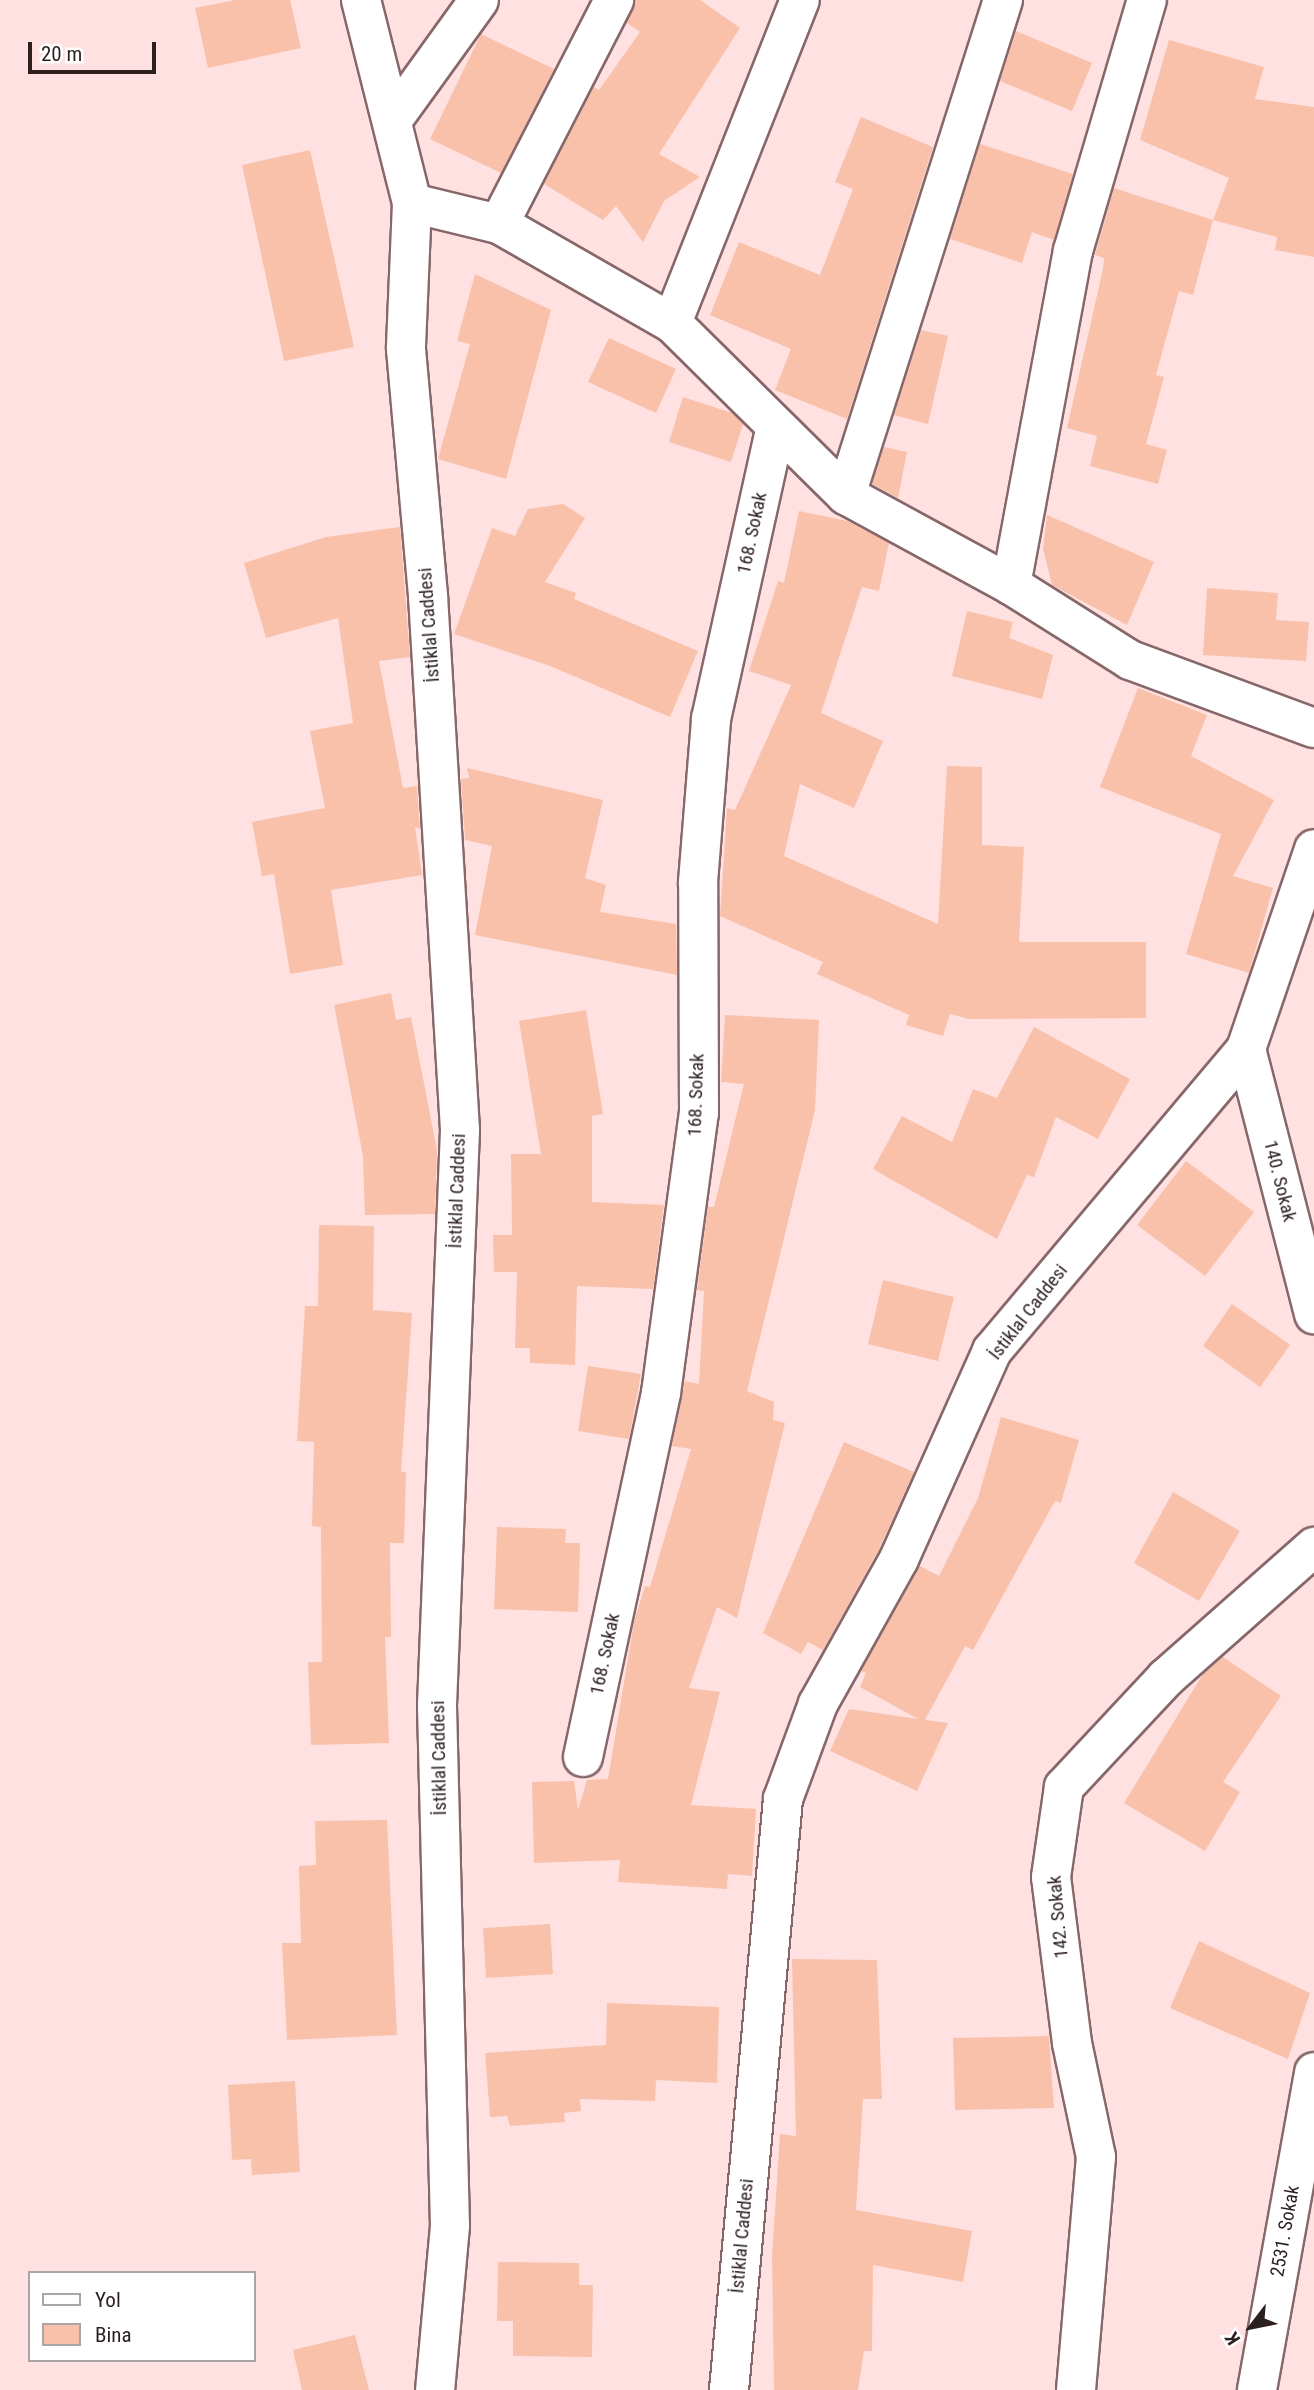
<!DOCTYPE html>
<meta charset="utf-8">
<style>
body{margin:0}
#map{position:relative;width:1314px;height:2390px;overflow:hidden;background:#ffe1e2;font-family:"Roboto Condensed",sans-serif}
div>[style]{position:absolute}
.building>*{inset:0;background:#f9c1aa}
.roads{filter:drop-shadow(2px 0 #876769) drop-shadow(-2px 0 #876769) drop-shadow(0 2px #876769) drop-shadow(0 -2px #876769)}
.street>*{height:38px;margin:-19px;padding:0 19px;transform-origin:19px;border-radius:19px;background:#fff}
span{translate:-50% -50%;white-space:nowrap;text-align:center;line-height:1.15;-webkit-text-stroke:5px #fff;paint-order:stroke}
.street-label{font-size:19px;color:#2c1f20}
.legend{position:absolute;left:28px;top:2271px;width:228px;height:91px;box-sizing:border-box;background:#fff;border:2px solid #aba5a6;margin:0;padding:9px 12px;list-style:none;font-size:21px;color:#2c1f20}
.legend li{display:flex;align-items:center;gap:14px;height:35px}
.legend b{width:35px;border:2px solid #aba5a6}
.north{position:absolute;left:1216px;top:2292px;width:70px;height:70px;-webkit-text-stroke:5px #fff;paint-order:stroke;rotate:238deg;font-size:19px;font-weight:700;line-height:28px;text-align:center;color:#2c1f20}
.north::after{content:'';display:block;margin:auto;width:24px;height:32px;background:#2c1f20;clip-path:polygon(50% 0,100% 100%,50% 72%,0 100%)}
.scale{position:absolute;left:28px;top:42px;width:128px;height:32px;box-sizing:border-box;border:4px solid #2c1f20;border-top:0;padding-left:9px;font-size:21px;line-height:24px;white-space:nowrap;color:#2c1f20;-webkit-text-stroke:5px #fff;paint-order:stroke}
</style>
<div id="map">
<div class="building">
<div style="clip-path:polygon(235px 0,290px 0,301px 48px,208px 68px,195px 8px)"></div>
<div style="clip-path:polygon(636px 0,700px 0,740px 28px,659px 154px,700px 177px,664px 201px,643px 242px,616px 206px,603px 220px,544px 184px,594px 87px,599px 90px,640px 32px,627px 23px)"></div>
<div style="clip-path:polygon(1016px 31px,1092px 63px,1072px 111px,1000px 81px)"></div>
<div style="clip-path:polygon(481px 34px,554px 69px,501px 173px,430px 139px)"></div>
<div style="clip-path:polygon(1169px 40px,1264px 67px,1255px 99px,1314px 107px,1314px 257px,1275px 250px,1277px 237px,1213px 220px,1229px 178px,1140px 140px)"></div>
<div style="clip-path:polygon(861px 117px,933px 147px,847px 419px,775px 390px,791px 349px,710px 315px,739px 242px,820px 275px,853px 189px,835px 182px)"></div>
<div style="clip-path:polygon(980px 144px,1073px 174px,1054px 240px,1032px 232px,1022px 263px,950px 239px)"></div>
<div style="clip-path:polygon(310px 150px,354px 347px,284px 361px,242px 165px)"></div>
<div style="clip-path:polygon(1114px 188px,1213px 220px,1193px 295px,1179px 291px,1156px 375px,1164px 377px,1146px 444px,1167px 450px,1158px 484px,1090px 466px,1097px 436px,1067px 428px,1103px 269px,1104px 258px,1095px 255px)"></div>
<div style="clip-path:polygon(475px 274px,551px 310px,506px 479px,438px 459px,470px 344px,457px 341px)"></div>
<div style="clip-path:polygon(921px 330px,948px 336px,928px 424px,894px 415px)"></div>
<div style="clip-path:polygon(609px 338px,676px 369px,656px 413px,588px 382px)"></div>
<div style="clip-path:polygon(683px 397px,732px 413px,743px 424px,731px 462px,669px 442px)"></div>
<div style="clip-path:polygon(884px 447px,907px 452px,898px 498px,872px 484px)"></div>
<div style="clip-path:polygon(563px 504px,585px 518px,545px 582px,576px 593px,574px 599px,698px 651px,670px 717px,550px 666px,454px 634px,492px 528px,515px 536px,528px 509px)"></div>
<div style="clip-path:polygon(799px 511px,847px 521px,889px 543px,879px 591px,862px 587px,821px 713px,883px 741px,854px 808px,800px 784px,784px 856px,938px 924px,947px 766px,982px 767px,982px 845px,1024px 847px,1019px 942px,1146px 942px,1146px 1018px,969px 1019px,950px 1014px,943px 1036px,906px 1025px,909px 1015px,817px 974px,823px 962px,720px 916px,727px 808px,735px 810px,791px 685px,749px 671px,778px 581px,784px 583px)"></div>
<div style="clip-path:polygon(1047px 515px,1154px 562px,1127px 625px,1052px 585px,1043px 549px)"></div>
<div style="clip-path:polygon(400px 527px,410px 657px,379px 661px,403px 788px,417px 786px,420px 829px,415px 827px,422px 875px,331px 890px,343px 965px,290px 974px,274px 874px,262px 876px,252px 822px,325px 808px,310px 731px,353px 723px,338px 618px,266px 638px,244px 563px,326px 537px)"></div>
<div style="clip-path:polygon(1207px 588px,1278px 593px,1276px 620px,1309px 622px,1306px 661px,1203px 655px)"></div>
<div style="clip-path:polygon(967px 611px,1013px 622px,1009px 638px,1053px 655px,1042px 699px,952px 676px)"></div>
<div style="clip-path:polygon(1138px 688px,1207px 715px,1191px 756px,1274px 800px,1233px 876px,1273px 888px,1249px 973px,1186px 954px,1221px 834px,1100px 787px)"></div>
<div style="clip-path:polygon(467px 768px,603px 800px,585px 878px,606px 885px,600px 912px,676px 924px,677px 975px,475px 935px,492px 846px,465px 840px,461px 779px,469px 778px)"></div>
<div style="clip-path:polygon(391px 993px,396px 1020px,411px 1017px,437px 1150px,435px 1214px,365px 1215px,363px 1156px,334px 1005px)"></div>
<div style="clip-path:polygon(586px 1010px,603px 1114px,592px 1116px,592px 1202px,664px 1205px,653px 1289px,577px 1286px,575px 1365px,530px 1363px,530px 1348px,515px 1348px,517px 1272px,494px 1272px,493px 1235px,512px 1235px,511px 1154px,541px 1154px,519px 1021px)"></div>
<div style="clip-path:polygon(725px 1015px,819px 1020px,815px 1110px,747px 1391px,774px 1402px,773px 1420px,785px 1423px,737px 1618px,717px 1607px,689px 1688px,720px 1692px,691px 1805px,756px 1809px,752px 1876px,728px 1874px,727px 1889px,618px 1882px,620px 1860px,534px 1863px,532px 1782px,574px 1781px,578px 1810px,587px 1780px,608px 1779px,634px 1622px,645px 1586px,650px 1587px,691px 1449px,672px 1446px,685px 1381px,699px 1384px,704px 1291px,697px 1290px,708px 1207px,714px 1207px,744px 1084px,721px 1082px)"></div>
<div style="clip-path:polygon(1034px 1027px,1130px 1079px,1098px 1139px,1056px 1117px,1034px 1177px,1027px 1175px,997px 1239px,873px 1169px,902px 1116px,952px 1142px,973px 1089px,997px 1098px)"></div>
<div style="clip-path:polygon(1186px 1161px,1254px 1212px,1205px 1276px,1137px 1225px)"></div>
<div style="clip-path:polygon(319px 1225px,374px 1226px,373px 1310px,412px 1313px,401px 1472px,406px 1472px,404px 1543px,390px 1543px,391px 1637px,385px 1637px,389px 1743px,311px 1745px,308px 1662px,322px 1662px,321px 1527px,312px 1526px,314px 1442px,297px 1441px,305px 1306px,318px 1306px)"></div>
<div style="clip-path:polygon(883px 1280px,954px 1297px,938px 1361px,868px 1344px)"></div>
<div style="clip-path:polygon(1232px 1304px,1290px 1345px,1260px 1387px,1203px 1346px)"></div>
<div style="clip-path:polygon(588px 1366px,641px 1374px,629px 1439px,578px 1431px)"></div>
<div style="clip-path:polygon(1001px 1417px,1079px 1440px,1061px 1503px,1055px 1501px,973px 1650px,965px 1646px,925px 1720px,948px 1723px,917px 1791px,830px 1751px,849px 1709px,918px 1719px,860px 1687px,866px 1673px,861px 1671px,920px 1566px,939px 1576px,978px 1498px)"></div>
<div style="clip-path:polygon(844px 1442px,914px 1472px,879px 1549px,823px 1650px,808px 1642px,801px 1654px,763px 1633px)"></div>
<div style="clip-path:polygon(1173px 1492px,1240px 1531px,1199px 1601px,1134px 1563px)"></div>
<div style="clip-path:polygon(497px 1527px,566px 1529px,565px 1543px,580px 1543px,578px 1612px,494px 1609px)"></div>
<div style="clip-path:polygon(1223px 1657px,1281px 1696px,1223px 1782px,1240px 1792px,1205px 1851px,1124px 1803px,1203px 1674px)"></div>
<div style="clip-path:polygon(387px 1820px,397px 2035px,287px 2040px,282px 1943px,301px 1943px,299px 1866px,316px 1865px,315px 1821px)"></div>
<div style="clip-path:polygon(550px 1924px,553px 1974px,486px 1978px,483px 1928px)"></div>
<div style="clip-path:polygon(1199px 1941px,1310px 1993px,1288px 2059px,1170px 2008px)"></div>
<div style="clip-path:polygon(792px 1959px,877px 1960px,882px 2099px,863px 2099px,856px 2210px,972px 2231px,963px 2282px,873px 2265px,872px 2351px,864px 2351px,858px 2390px,774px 2390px,772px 2256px,780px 2134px,796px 2136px)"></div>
<div style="clip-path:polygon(607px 2003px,719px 2007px,717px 2083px,656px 2080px,655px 2101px,580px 2099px,581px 2111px,564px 2113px,565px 2122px,510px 2126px,507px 2116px,490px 2117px,485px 2053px,606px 2045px)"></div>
<div style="clip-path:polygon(1049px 2036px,1054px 2108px,955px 2110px,953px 2038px)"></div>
<div style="clip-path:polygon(295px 2081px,300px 2172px,252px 2175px,251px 2159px,232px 2160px,228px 2085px)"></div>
<div style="clip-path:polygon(498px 2262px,579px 2263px,579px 2285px,593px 2285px,592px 2357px,513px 2356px,513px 2321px,497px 2321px)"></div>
<div style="clip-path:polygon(355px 2335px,369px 2390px,302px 2390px,293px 2350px)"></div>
</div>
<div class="roads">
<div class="street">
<div style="left:361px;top:0;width:209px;rotate:75.9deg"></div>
<div style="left:412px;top:203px;width:146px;rotate:92.4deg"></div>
<div style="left:406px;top:349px;width:248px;rotate:84.9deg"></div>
<div style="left:428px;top:596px;width:535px;rotate:86.57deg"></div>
<div style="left:460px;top:1130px;width:576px;rotate:92.29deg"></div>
<div style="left:437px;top:1706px;width:520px;rotate:88.57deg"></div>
<div style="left:450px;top:2226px;width:165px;rotate:95.2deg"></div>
<div style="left:394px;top:118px;width:145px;rotate:-54.2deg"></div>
<div style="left:412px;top:203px;width:89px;rotate:13.6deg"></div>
<div style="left:499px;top:224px;width:199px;rotate:29.8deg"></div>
<div style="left:672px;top:323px;width:245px;rotate:44.7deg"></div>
<div style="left:846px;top:495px;width:188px;rotate:28.6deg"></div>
<div style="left:1011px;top:585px;width:141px;rotate:32.2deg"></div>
<div style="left:1130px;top:660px;width:196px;rotate:20.3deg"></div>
<div style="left:499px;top:224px;width:252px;rotate:-62.8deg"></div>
<div style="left:672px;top:323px;width:347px;rotate:-68.4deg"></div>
<div style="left:846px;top:495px;width:519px;rotate:-72.4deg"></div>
<div style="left:1011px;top:585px;width:340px;rotate:-79.5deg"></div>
<div style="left:1073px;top:251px;width:262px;rotate:-73.6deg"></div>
<div style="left:1246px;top:1049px;width:274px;rotate:75.6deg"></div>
<div style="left:583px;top:1757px;width:372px;rotate:-77.9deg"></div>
<div style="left:661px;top:1393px;width:283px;rotate:-82.3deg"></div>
<div style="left:699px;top:1113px;width:231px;rotate:-90.2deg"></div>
<div style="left:698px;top:882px;width:164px;rotate:-85.4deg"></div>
<div style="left:711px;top:719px;width:296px;rotate:-77.5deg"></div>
<div style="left:729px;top:2390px;width:593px;rotate:-84.78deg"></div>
<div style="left:783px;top:1799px;width:101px;rotate:-69.8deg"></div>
<div style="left:818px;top:1704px;width:166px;rotate:-60.8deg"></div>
<div style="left:899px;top:1559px;width:228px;rotate:-65.9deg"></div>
<div style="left:992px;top:1351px;width:395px;rotate:-49.9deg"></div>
<div style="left:1246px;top:1049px;width:211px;rotate:-71.2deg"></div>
<div style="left:1076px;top:2390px;width:234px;rotate:-85.1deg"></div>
<div style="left:1096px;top:2157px;width:116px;rotate:-101.9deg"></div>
<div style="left:1072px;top:2043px;width:167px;rotate:-97.2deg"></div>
<div style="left:1051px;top:1877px;width:91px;rotate:-81.8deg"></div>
<div style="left:1064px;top:1787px;width:149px;rotate:-46.9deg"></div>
<div style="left:1166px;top:1678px;width:198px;rotate:-41.5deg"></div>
<div style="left:1257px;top:2390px;width:323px;rotate:-79.8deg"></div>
</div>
</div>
<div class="street-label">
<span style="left:752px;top:533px;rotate:-78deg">168. Sokak</span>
<span style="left:429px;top:625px;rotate:-94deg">İstiklal Caddesi</span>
<span style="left:696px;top:1095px;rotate:-88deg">168. Sokak</span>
<span style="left:1280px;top:1181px;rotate:76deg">140. Sokak</span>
<span style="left:457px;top:1191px;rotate:-88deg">İstiklal Caddesi</span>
<span style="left:1028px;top:1312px;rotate:-52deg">İstiklal Caddesi</span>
<span style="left:605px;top:1654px;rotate:-78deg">168. Sokak</span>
<span style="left:439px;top:1758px;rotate:-91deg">İstiklal Caddesi</span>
<span style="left:1058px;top:1917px;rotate:-95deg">142. Sokak</span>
<span style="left:1285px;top:2231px;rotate:-80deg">2531. Sokak</span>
<span style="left:742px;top:2236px;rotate:-85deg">İstiklal Caddesi</span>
</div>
<ul class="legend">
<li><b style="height:9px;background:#fff"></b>Yol</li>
<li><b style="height:19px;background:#f9c1aa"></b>Bina</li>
</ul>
<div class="north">K</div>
<div class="scale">20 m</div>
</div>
